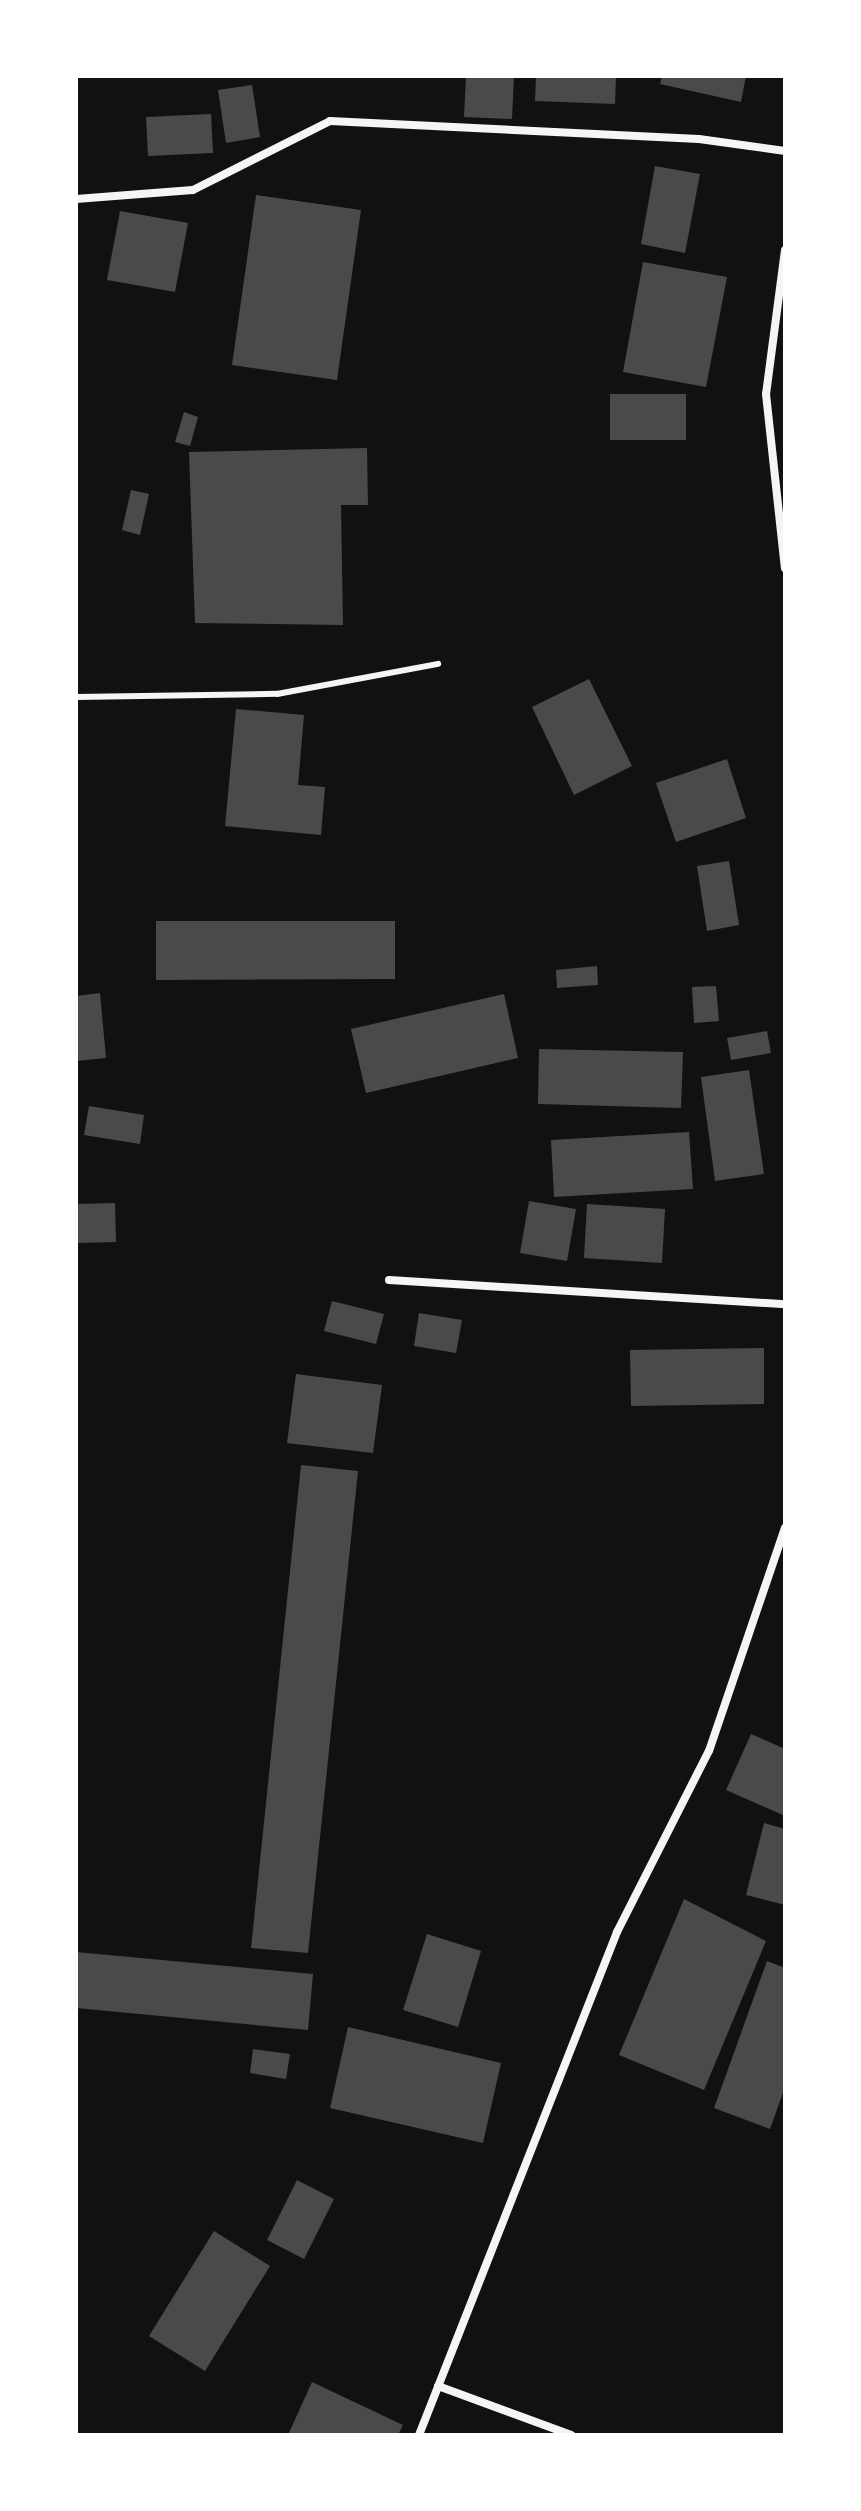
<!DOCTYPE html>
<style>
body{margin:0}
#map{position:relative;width:861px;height:2511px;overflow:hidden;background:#111;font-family:Barlow,sans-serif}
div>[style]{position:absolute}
.building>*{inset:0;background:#4a4a4a}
.service>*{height:6px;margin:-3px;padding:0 3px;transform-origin:3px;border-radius:3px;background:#f5f5f5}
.minor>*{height:8px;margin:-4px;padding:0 4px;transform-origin:4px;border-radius:4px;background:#f5f5f5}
span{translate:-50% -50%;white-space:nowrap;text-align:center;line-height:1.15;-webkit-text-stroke:6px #fff;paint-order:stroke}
.frame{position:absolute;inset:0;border:78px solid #fff;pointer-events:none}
</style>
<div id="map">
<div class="building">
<div style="clip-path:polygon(466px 76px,514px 76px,512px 119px,464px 117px)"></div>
<div style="clip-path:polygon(536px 76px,616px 76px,615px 104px,535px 101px)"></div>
<div style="clip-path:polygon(662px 76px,746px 76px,741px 102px,660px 84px)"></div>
<div style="clip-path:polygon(252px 85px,260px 137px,226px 143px,218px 90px)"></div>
<div style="clip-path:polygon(211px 114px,213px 153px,148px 156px,146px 117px)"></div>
<div style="clip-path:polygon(655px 166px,700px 174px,685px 253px,641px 244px)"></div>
<div style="clip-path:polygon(256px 195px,361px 210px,337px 380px,232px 365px)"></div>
<div style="clip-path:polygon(120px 211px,188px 223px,175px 292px,107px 280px)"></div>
<div style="clip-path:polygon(643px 262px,727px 277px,706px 387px,623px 372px)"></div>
<div style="clip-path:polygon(610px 394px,686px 394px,686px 440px,610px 440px)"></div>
<div style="clip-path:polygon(184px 412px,198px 417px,190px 446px,175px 442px)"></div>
<div style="clip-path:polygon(367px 448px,368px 505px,341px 505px,343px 625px,195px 623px,189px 452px)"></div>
<div style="clip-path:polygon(131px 490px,149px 494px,140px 535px,122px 530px)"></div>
<div style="clip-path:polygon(589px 679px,632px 766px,574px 795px,532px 707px)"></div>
<div style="clip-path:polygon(236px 709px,304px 715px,298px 785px,325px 787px,321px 835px,225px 826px)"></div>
<div style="clip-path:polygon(727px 759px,746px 818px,676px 842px,656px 783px)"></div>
<div style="clip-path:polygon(729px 861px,739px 925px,707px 931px,697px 866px)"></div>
<div style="clip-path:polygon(156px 921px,395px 921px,395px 979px,156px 980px)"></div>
<div style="clip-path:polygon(597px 966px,598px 985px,557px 988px,556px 970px)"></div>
<div style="clip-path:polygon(716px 986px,719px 1021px,694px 1023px,692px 987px)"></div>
<div style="clip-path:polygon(100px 993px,106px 1058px,76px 1061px,76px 996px)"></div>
<div style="clip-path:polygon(504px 994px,518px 1058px,366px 1093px,351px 1029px)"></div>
<div style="clip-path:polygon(767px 1031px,771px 1053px,731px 1060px,727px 1038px)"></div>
<div style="clip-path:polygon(539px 1049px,683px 1052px,681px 1108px,538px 1104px)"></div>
<div style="clip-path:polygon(749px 1070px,764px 1174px,715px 1181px,701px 1077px)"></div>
<div style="clip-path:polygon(89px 1106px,144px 1115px,140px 1144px,84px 1135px)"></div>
<div style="clip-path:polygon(689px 1132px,693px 1189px,554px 1197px,551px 1140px)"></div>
<div style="clip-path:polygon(529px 1201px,576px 1209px,567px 1261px,520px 1253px)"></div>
<div style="clip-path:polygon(115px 1203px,116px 1242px,76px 1243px,76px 1204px)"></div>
<div style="clip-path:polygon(587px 1204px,665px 1209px,662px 1263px,584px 1258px)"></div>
<div style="clip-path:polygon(332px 1301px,384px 1314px,376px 1344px,324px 1331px)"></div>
<div style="clip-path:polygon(419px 1313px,462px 1320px,456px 1353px,414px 1346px)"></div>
<div style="clip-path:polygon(764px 1348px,764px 1404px,631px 1406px,630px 1350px)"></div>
<div style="clip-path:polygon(296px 1374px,382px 1385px,373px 1453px,287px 1443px)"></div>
<div style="clip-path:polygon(301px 1465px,358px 1471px,308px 1953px,251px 1948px)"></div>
<div style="clip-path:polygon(751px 1734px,785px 1749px,785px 1816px,726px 1790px)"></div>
<div style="clip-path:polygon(764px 1823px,785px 1829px,785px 1905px,746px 1895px)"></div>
<div style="clip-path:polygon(684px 1899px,766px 1941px,704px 2090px,619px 2055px)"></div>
<div style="clip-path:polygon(427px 1934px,481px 1951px,458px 2027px,403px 2010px)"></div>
<div style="clip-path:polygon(76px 1952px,313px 1974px,308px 2030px,76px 2008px)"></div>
<div style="clip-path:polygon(767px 1961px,785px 1968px,785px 2087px,770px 2129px,714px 2108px)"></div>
<div style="clip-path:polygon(348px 2027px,501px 2063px,483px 2143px,330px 2108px)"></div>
<div style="clip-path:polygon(253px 2049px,290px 2054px,286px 2079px,250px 2073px)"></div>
<div style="clip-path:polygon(297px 2180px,334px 2199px,304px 2259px,267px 2240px)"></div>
<div style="clip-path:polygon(214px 2231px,270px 2266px,205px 2371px,149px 2336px)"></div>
<div style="clip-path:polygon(312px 2382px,403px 2425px,398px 2435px,288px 2435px)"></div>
</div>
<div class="service">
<div style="left:76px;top:697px;width:201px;rotate:-0.9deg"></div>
<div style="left:277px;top:694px;width:164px;rotate:-10.6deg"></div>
</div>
<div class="minor">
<div style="left:76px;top:199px;width:117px;rotate:-4.4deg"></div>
<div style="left:193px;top:190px;width:153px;rotate:-26.7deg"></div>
<div style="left:330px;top:121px;width:369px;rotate:2.8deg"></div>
<div style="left:699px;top:139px;width:87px;rotate:7.9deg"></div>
<div style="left:785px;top:250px;width:145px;rotate:97.5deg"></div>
<div style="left:766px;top:394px;width:175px;rotate:83.8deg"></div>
<div style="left:389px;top:1280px;width:397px;rotate:3.5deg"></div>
<div style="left:438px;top:2386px;width:142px;rotate:20.2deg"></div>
<div style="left:419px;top:2435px;width:541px;rotate:-68.51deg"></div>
<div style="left:617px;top:1932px;width:203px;rotate:-63.1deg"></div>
<div style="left:709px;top:1751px;width:236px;rotate:-71.2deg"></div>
</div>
<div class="frame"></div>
</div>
